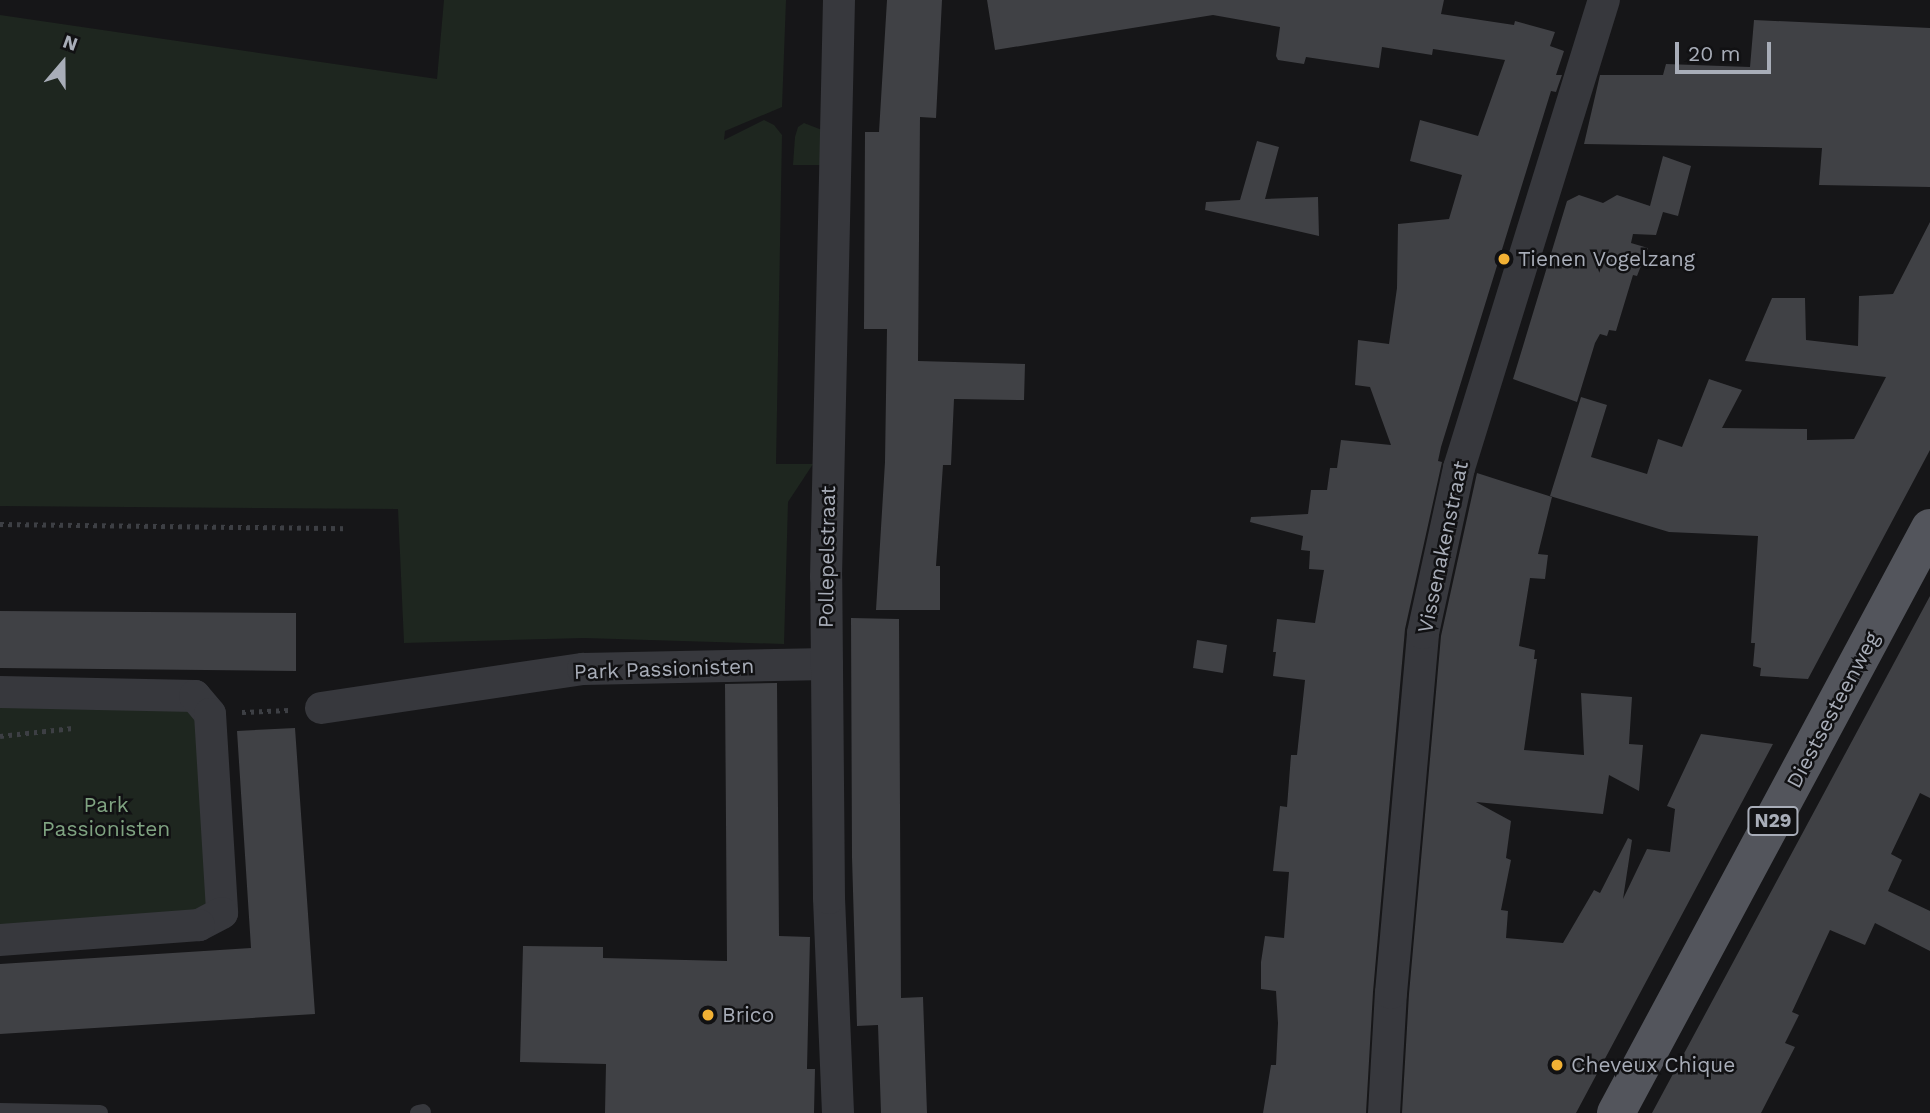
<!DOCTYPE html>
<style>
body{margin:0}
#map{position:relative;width:1930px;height:1113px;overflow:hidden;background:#161618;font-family:"Work Sans",sans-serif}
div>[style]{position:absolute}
.green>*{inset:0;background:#1e261f}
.building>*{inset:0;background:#404145}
.path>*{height:4.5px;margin-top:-2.25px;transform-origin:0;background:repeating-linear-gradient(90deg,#3d3f44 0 3.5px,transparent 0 8.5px)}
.service>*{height:16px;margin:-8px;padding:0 8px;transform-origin:8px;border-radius:8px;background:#37383d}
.minor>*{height:32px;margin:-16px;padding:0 16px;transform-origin:16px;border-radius:16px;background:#37383d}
.primary>*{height:38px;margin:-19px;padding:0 19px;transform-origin:19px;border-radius:19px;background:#53555c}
.dots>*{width:19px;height:19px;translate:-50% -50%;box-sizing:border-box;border:4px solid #111113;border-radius:50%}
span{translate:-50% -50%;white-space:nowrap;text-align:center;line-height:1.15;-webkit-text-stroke:5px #111113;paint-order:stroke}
.shield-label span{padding:2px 5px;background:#111113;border:2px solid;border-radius:5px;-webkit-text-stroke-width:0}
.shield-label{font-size:19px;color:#a8adb8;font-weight:700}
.poi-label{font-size:21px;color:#a8adb8}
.left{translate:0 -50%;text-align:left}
.street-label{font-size:21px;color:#a8adb8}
.park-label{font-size:21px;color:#7fa381}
.north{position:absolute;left:28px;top:28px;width:70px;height:70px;-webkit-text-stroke:5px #111113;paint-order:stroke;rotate:20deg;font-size:19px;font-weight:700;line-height:28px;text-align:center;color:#a8adb8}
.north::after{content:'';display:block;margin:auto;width:24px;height:32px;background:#a8adb8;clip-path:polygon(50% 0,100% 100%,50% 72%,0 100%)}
.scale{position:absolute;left:1675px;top:42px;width:96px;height:32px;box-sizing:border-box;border:4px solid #a8adb8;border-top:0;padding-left:9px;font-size:21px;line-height:24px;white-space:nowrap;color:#a8adb8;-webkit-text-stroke:5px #111113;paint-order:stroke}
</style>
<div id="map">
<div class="green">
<div style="clip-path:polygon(444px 0,786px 0,782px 107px,725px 131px,724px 140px,764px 120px,774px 125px,782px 135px,776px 464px,813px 464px,788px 502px,784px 644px,584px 638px,404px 643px,398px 509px,0 506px,0 15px,437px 79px)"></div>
<div style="clip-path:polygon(804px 123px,822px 130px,820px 165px,793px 165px,795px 137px,798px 127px)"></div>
<div style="clip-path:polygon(0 699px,174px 702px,196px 713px,215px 882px,203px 910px,0 931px)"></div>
</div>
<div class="building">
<div style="clip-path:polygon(887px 0,942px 0,936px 118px,920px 117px,918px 361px,1025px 364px,1024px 400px,954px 399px,951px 465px,943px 465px,936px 566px,940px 566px,940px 610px,876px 610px,885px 462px,887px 329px,864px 329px,865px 132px,879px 132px)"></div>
<div style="clip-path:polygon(987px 0,1444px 0,1441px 14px,1514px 25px,1515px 21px,1555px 32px,1550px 46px,1564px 51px,1556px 75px,1562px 75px,1556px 92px,1551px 91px,1441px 447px,1438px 461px,1442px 462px,1405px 629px,1373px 992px,1366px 1113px,1263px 1113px,1271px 1065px,1276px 1065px,1278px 1023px,1276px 991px,1261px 989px,1261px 962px,1265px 936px,1284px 938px,1289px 872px,1273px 871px,1280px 806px,1287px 807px,1291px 755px,1297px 755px,1305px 680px,1273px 676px,1276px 652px,1273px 652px,1277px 619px,1315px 623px,1324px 570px,1309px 569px,1310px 551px,1301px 550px,1303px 536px,1250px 522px,1251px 517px,1308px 514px,1311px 490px,1327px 490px,1330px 468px,1337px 468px,1341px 440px,1391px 445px,1370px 387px,1355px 385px,1358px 340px,1389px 344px,1397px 288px,1398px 224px,1449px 219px,1462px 175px,1410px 161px,1420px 120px,1478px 136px,1505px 60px,1433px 49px,1432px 55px,1382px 47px,1379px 68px,1306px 57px,1304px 64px,1278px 60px,1276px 56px,1280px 27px,1213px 15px,995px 50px)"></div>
<div style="clip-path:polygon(1754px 20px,1930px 28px,1930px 187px,1819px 185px,1822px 148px,1584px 144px,1600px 75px,1663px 75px,1666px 64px,1750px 67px)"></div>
<div style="clip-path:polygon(1257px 141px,1279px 147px,1265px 199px,1318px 197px,1319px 236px,1205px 210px,1206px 202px,1240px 200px)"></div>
<div style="clip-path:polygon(1663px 156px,1691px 166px,1678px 216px,1663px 212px,1656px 235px,1633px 234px,1631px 243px,1648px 248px,1637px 276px,1633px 275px,1616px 331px,1609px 330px,1607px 336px,1600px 334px,1595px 343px,1577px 402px,1513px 379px,1567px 201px,1579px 195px,1603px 203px,1617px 195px,1650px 206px)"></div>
<div style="clip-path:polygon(1930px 222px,1930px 450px,1808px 679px,1760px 676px,1761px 668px,1753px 666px,1755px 643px,1751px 643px,1758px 536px,1669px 532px,1550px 496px,1581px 397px,1607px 405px,1591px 457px,1647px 474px,1658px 439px,1682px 447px,1709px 379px,1742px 390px,1722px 428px,1807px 429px,1807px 440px,1854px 439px,1886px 377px,1745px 361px,1772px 298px,1805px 298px,1806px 340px,1858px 346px,1859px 296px,1893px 294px)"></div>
<div style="clip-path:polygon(1477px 473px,1552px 497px,1538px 554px,1548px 555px,1545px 579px,1530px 578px,1519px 646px,1535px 650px,1534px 659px,1537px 659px,1524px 750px,1584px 755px,1581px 693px,1632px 697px,1629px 744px,1643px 745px,1639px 791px,1609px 775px,1603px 814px,1476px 802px,1511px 821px,1506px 858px,1511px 860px,1501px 910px,1508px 911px,1506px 938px,1563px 943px,1594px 890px,1600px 893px,1628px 838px,1632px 840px,1623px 899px,1647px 849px,1670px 852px,1675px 809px,1667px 806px,1701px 734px,1773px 744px,1576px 1113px,1402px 1113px,1409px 994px,1441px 636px)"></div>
<div style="clip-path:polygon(1930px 596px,1930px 798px,1920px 793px,1891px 854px,1902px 860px,1888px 891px,1930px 911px,1930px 951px,1875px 923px,1865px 945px,1830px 930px,1792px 1012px,1799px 1015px,1785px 1043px,1795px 1047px,1761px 1113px,1652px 1113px)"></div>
<div style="clip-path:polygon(0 611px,296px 613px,296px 671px,0 668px)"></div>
<div style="clip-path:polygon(851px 618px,899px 619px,901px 998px,923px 997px,927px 1113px,881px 1113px,878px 1025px,857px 1026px,852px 857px)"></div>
<div style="clip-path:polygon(1197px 640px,1227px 645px,1223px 673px,1193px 668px)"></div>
<div style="clip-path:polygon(777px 683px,779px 936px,810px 937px,807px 1069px,815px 1069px,814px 1113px,605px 1113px,606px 1064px,520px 1062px,523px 946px,603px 947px,603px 958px,727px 961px,725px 684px)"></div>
<div style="clip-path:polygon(295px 728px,315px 1014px,0 1034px,0 964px,251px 948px,237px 731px)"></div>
</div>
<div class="path">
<div style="left:0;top:524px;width:346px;rotate:0.7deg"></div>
<div style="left:242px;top:712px;width:47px;rotate:-2.4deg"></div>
<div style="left:0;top:736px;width:73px;rotate:-6.3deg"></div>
</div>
<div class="service">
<div style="left:0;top:1111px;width:100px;rotate:1.1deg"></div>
<div style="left:418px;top:1113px;width:5px;rotate:-11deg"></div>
</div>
<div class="minor">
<div style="left:0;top:692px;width:195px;rotate:1.2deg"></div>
<div style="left:195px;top:696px;width:23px;rotate:50deg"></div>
<div style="left:210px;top:714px;width:199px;rotate:86.5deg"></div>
<div style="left:222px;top:913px;width:26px;rotate:152deg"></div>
<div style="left:199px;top:925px;width:200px;rotate:175.7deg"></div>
<div style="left:321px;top:708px;width:265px;rotate:-8.5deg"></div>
<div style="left:583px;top:669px;width:244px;rotate:-1.2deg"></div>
<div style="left:838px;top:1113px;width:215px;rotate:-92.4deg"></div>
<div style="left:829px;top:898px;width:321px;rotate:-90.5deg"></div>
<div style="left:826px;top:577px;width:577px;rotate:-88.71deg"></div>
<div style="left:1384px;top:1113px;width:120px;rotate:-86.7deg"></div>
<div style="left:1391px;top:993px;width:361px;rotate:-84.9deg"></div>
<div style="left:1423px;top:633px;width:169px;rotate:-77.7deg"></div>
<div style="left:1459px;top:468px;width:490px;rotate:-72.8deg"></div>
</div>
<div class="primary">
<div style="left:1616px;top:1113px;width:664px;rotate:-61.78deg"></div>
</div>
<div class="dots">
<div style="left:1504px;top:259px;background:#f2b134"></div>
<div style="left:708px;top:1015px;background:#f2b134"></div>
<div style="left:1557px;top:1065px;background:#f2b134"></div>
</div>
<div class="shield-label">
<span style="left:1773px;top:821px">N29</span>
</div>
<div class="poi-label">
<span class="left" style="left:1518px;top:259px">Tienen Vogelzang</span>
<span class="left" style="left:722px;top:1015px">Brico</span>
<span class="left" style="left:1571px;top:1065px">Cheveux Chique</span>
</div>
<div class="street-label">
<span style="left:1443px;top:547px;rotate:-78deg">Vissenakenstraat</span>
<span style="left:827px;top:557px;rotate:-89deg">Pollepelstraat</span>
<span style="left:664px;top:669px;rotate:-2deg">Park Passionisten</span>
<span style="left:1833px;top:710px;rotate:-62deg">Diestsesteenweg</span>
</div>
<div class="park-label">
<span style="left:106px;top:817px">Park<br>Passionisten</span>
</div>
<div class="north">N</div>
<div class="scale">20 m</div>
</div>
